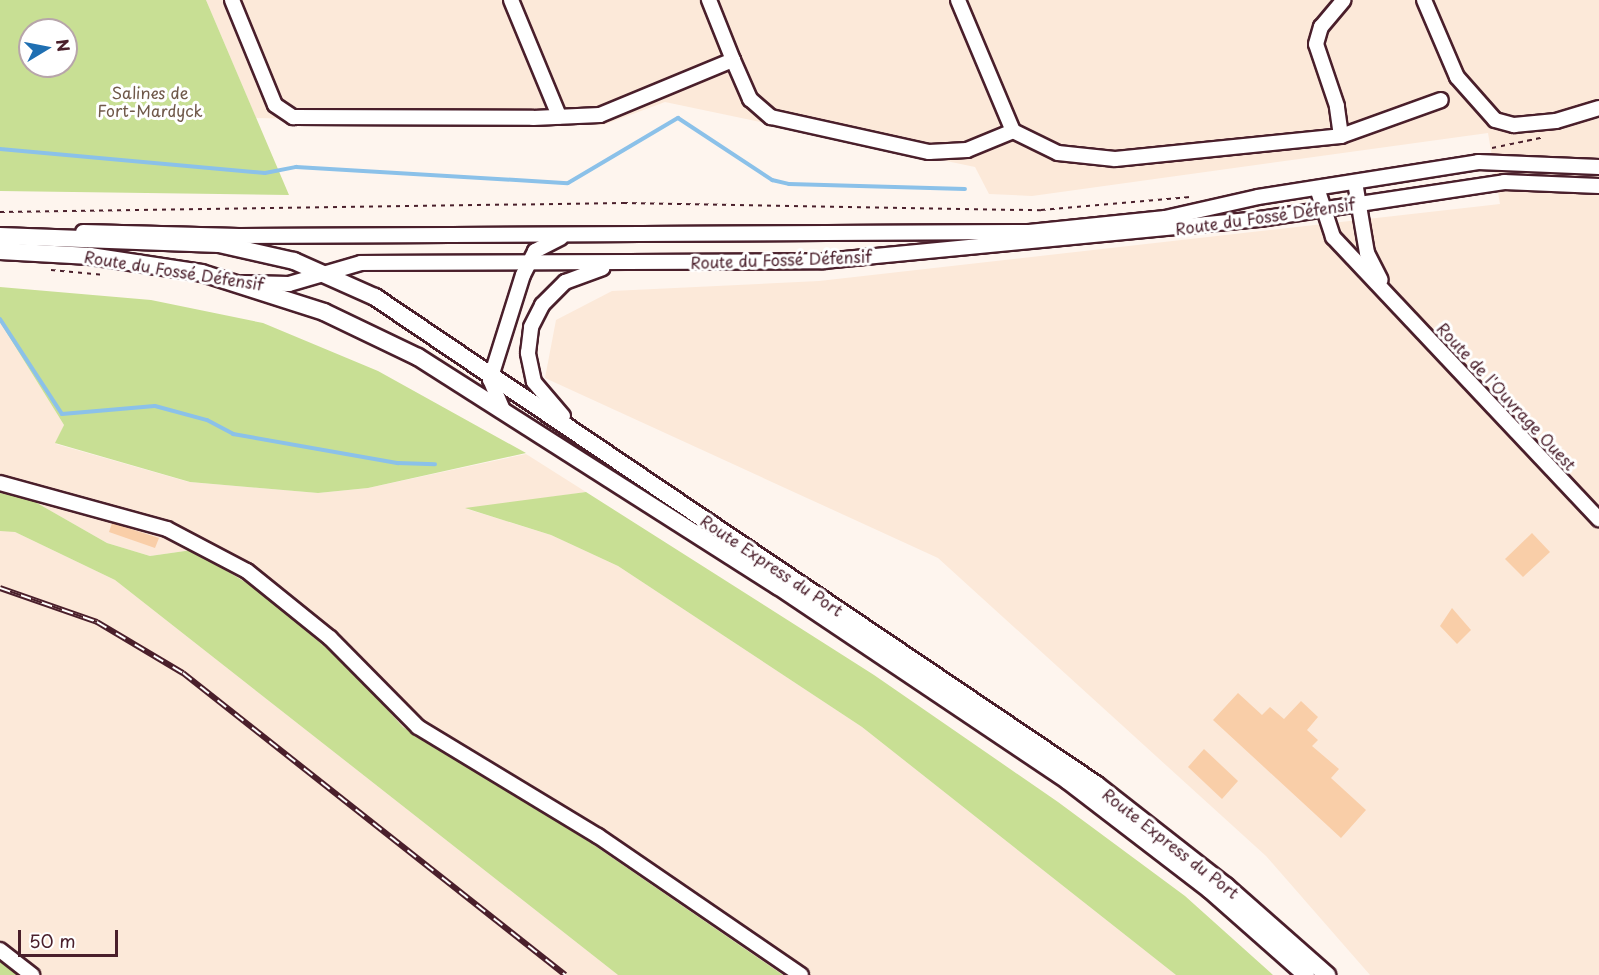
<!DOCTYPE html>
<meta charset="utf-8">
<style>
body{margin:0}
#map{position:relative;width:1599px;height:975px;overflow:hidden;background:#fef5ee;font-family:"Playpen Sans",sans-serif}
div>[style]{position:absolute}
.built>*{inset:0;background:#fce9d9}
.green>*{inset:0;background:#c8df94}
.stream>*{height:4px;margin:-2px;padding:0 2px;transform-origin:2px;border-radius:2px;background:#8bc1e9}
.building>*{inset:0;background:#f9cea8}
.path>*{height:2px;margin-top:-1px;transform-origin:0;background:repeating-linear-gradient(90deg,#4a1f2b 0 4.5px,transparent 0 9px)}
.roads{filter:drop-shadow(2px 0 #4a1f2b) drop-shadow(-2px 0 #4a1f2b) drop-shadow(0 2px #4a1f2b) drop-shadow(0 -2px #4a1f2b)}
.minor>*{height:14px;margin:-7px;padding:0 7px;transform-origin:7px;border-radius:7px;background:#fff}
.major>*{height:16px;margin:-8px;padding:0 8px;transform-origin:8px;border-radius:8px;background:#fff}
.rail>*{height:6px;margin-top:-3px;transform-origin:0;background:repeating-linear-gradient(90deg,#fff 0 11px,#4a1f2b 0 22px);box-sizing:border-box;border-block:2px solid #4a1f2b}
span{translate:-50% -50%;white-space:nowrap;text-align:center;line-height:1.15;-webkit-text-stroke:6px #fff;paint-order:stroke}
.park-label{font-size:16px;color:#70594a}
.street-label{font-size:16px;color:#4a1f2b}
.north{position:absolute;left:18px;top:18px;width:60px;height:60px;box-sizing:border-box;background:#fff;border:2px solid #b7a5aa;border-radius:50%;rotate:80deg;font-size:16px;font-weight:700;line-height:24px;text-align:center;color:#4a1f2b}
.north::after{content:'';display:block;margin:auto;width:21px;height:27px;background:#1f6fb2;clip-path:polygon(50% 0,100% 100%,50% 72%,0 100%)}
.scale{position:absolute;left:18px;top:930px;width:100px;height:27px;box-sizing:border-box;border:3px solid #4a1f2b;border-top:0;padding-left:8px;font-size:18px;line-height:21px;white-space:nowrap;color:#4a1f2b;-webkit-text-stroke:4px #fff;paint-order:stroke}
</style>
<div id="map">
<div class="built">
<div style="clip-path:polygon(206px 0,1599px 0,1599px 975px,1370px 975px,1266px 856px,938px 558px,545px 378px,556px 320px,612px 291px,819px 281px,1500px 204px,1488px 133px,1032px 196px,989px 194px,975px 167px,665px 102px,603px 125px,256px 118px)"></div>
<div style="clip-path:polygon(0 322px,64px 425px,56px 444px,189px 482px,318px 493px,368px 488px,526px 454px,586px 492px,467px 509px,551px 535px,618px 566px,862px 727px,1176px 975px,783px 975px,588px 841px,403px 727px,349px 667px,255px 588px,192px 550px,150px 556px,107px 543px,30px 499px,15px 532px,115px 580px,618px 975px,37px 975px,0 946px)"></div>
</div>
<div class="green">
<div style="clip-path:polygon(evenodd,0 0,206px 0,289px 195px,0 191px,0 0,30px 30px,66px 30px,66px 66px,30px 66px,30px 30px)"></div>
<div style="clip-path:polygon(0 287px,151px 300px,263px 323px,378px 371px,526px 453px,368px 488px,318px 493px,190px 482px,55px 443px,64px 425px,0 322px)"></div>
<div style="clip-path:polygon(586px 492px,874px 675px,1058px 802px,1185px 896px,1273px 975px,1176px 975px,862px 727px,618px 566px,551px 535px,465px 508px)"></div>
<div style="clip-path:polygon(0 493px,30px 499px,107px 543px,150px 556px,192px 550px,255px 588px,349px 667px,403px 727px,588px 841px,783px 975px,618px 975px,115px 580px,15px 532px,0 531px)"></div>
<div style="clip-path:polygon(0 955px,25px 975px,0 975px)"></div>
</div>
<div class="stream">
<div style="left:0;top:149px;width:266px;rotate:5.2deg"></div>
<div style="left:265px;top:173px;width:32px;rotate:-11deg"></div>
<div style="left:296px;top:167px;width:272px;rotate:3.4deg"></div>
<div style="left:568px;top:183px;width:128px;rotate:-30.6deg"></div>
<div style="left:678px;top:118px;width:113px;rotate:33.4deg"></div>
<div style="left:772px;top:180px;width:17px;rotate:13deg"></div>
<div style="left:789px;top:184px;width:176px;rotate:1.6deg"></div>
<div style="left:0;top:319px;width:113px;rotate:56.9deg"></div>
<div style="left:62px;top:414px;width:93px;rotate:-4.9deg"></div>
<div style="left:155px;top:406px;width:54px;rotate:15.1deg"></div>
<div style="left:207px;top:420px;width:30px;rotate:28deg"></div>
<div style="left:233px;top:434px;width:168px;rotate:10deg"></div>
<div style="left:398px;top:463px;width:37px;rotate:2deg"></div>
</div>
<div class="building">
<div style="clip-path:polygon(112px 523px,159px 538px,155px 548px,109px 532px)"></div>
<div style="clip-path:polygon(1532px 533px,1550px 552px,1523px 577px,1505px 559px)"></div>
<div style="clip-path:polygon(1452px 608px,1471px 630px,1457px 644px,1440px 626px)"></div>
<div style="clip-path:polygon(1238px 693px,1262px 715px,1270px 707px,1284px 719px,1301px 701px,1318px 717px,1307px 730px,1318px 740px,1312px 746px,1339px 769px,1331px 778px,1366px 810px,1341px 838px,1213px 720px)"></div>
<div style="clip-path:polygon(1204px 749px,1238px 781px,1222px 799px,1188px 767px)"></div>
</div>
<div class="path">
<div style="left:1492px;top:148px;width:54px;rotate:-11.7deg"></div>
<div style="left:0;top:212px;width:623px;rotate:-0.83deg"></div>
<div style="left:623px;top:203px;width:418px;rotate:1deg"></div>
<div style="left:1041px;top:210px;width:150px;rotate:-5deg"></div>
<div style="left:51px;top:270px;width:54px;rotate:5.3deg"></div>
</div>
<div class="roads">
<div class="minor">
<div style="left:232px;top:0;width:113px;rotate:67.7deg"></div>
<div style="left:275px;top:105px;width:22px;rotate:34deg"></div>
<div style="left:293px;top:117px;width:240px;rotate:0.2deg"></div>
<div style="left:533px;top:118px;width:67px;rotate:-2.6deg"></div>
<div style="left:600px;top:115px;width:144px;rotate:-22.5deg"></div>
<div style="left:733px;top:60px;width:65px;rotate:-111.8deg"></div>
<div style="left:511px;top:0;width:126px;rotate:67.5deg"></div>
<div style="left:1424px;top:0;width:84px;rotate:66.8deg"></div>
<div style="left:1457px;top:77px;width:57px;rotate:48.5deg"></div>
<div style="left:1495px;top:120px;width:20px;rotate:15deg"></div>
<div style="left:1514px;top:125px;width:42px;rotate:-5.4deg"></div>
<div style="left:1556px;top:121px;width:45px;rotate:-16.8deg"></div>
<div style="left:733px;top:60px;width:43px;rotate:66.4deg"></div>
<div style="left:750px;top:99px;width:28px;rotate:41deg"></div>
<div style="left:771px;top:117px;width:162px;rotate:12.5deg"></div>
<div style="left:929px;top:152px;width:38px;rotate:-3deg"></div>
<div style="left:967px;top:150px;width:50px;rotate:-22.4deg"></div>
<div style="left:1013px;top:131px;width:142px;rotate:-112.8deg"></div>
<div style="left:1013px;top:131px;width:50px;rotate:26.1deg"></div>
<div style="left:1058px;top:153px;width:57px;rotate:6deg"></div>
<div style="left:1115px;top:159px;width:227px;rotate:-5.8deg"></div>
<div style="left:1341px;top:136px;width:106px;rotate:-19.8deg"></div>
<div style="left:1341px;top:136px;width:30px;rotate:-98deg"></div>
<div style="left:1337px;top:106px;width:65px;rotate:-108.7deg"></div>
<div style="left:1316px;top:44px;width:18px;rotate:-74deg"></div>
<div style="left:1321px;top:27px;width:35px;rotate:-50deg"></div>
<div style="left:1355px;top:182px;width:72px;rotate:80.4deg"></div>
<div style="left:1367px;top:253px;width:30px;rotate:63deg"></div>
<div style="left:1317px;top:188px;width:52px;rotate:71.9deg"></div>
<div style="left:1333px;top:237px;width:388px;rotate:46.7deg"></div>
<div style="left:83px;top:232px;width:156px;rotate:1.5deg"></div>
<div style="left:239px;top:236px;width:790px;rotate:-0.29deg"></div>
<div style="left:1029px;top:232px;width:137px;rotate:-5.9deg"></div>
<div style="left:1165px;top:218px;width:95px;rotate:-12.7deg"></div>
<div style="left:1258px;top:197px;width:223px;rotate:-9deg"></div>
<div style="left:1478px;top:162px;width:121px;rotate:2.4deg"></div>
<div style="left:244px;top:283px;width:45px;rotate:1.3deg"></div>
<div style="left:289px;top:284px;width:75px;rotate:-16.3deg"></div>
<div style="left:361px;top:263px;width:462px;rotate:-0.2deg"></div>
<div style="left:823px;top:261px;width:439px;rotate:-5.5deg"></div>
<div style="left:1260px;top:219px;width:247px;rotate:-8.6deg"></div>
<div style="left:1504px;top:182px;width:95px;rotate:2.4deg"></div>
<div style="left:503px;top:410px;width:33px;rotate:-113deg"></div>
<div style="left:490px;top:380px;width:110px;rotate:-72.6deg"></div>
<div style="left:523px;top:275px;width:27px;rotate:-63deg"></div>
<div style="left:535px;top:251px;width:29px;rotate:-27deg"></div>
<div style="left:563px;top:416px;width:45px;rotate:-130.5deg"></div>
<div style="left:534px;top:382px;width:30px;rotate:-102deg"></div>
<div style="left:528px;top:353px;width:26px;rotate:-83deg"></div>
<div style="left:531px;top:327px;width:25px;rotate:-63deg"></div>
<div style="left:542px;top:305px;width:33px;rotate:-45deg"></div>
<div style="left:565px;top:282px;width:40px;rotate:-20.2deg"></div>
<div style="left:0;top:483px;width:173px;rotate:15.4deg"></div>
<div style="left:167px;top:529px;width:90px;rotate:27.7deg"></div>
<div style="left:247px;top:571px;width:107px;rotate:38.9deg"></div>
<div style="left:330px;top:638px;width:125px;rotate:45.3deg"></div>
<div style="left:418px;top:727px;width:210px;rotate:31.2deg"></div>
<div style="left:598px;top:836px;width:246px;rotate:34.4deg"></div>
<div style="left:0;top:950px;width:41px;rotate:38deg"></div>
</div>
<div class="major">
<div style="left:0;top:236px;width:219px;rotate:2.1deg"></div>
<div style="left:219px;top:244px;width:77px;rotate:12.8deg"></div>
<div style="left:294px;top:261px;width:89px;rotate:24deg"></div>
<div style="left:375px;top:297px;width:871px;rotate:34.05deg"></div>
<div style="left:1097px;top:785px;width:164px;rotate:38.1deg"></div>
<div style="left:1226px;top:886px;width:135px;rotate:41.4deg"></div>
<div style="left:0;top:251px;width:90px;rotate:3.2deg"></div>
<div style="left:90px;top:256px;width:113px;rotate:8.6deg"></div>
<div style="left:202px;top:273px;width:128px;rotate:17.7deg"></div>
<div style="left:324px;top:312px;width:104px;rotate:25.6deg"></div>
<div style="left:418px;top:357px;width:427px;rotate:32.5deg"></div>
<div style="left:778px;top:586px;width:349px;rotate:33.9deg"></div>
<div style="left:1068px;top:781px;width:179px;rotate:37.5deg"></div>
<div style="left:1210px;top:890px;width:128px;rotate:41.5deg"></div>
</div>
</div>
<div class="rail">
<div style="left:0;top:588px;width:103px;rotate:19.3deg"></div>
<div style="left:97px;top:622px;width:100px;rotate:30.7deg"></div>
<div style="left:183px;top:673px;width:487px;rotate:38.3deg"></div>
</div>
<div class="park-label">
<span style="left:150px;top:101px">Salines de<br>Fort-Mardyck</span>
</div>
<div class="street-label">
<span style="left:1265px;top:216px;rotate:-8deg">Route du Fossé Défensif</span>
<span style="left:781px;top:259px;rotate:-2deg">Route du Fossé Défensif</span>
<span style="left:174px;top:270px;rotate:9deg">Route du Fossé Défensif</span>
<span style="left:1507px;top:396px;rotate:47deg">Route de l'Ouvrage Ouest</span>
<span style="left:772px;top:565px;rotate:34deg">Route Express du Port</span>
<span style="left:1171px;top:843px;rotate:38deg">Route Express du Port</span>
</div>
<div class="north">N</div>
<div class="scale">50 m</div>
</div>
